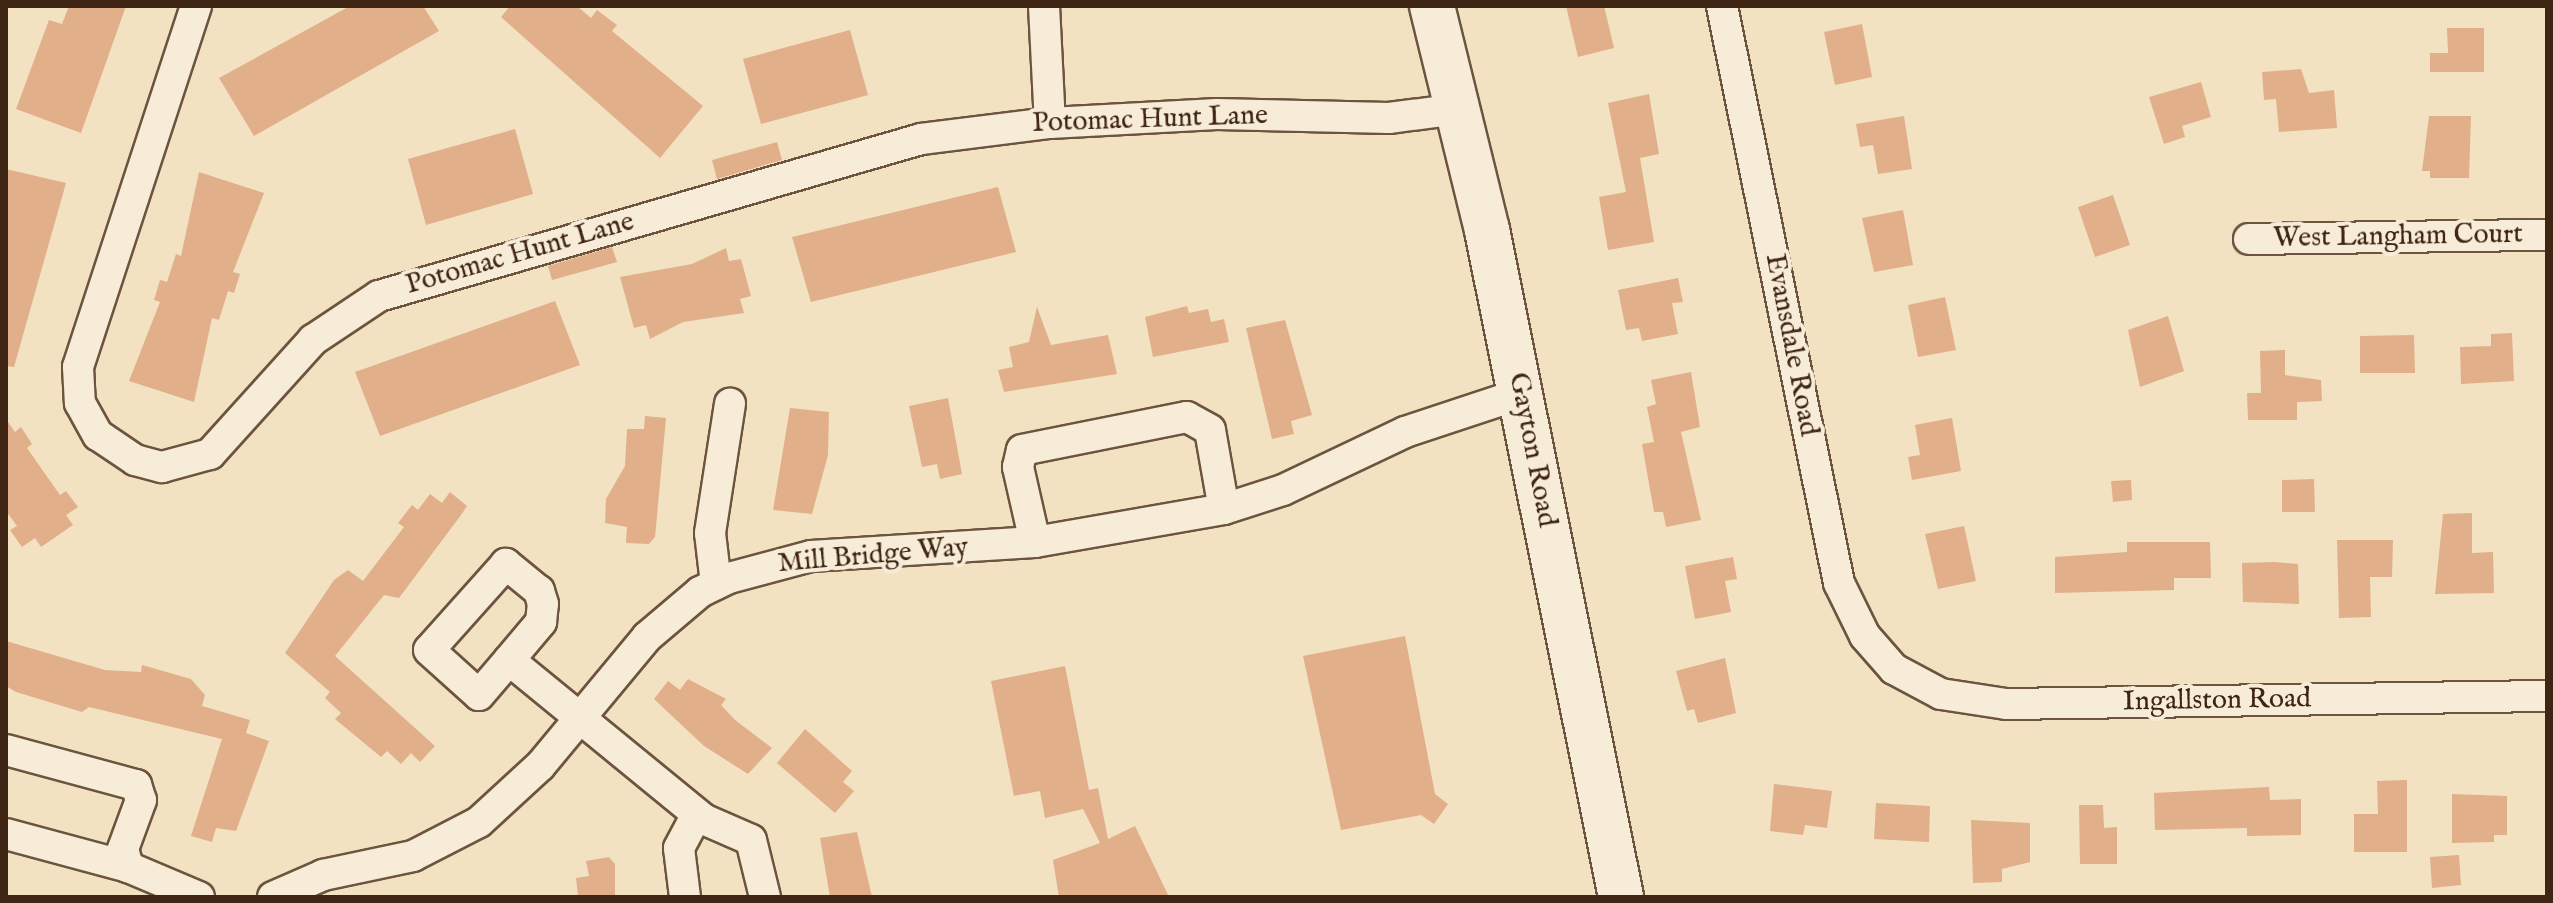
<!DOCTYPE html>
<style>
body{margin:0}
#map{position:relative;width:2553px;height:903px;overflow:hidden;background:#f2e2c2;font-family:"IM FELL English",serif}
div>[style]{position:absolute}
.building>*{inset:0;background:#e1af8a}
.roads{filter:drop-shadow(2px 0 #6c543f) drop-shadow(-2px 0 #6c543f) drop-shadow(0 2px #6c543f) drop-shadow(0 -2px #6c543f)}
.street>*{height:30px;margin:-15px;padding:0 15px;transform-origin:15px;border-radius:15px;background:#f7ecd7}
.secondary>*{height:44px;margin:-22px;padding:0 22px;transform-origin:22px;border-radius:22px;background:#f7ecd7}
span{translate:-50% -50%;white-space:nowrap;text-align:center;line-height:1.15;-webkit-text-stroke:8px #f7ecd7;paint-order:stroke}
.street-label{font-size:28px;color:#3f2513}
.frame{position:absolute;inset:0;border:8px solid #3f2513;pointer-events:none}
</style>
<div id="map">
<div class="building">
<div style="clip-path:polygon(69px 6px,126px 6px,81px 133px,16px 109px,49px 20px,62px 24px)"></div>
<div style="clip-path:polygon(350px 6px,423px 6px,439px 31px,254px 136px,219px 78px)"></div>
<div style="clip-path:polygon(510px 6px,577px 6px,591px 18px,597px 10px,617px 25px,612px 31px,703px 106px,660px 158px,501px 17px)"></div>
<div style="clip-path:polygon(1566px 6px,1604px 6px,1614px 48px,1578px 57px)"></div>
<div style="clip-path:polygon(1862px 24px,1872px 77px,1835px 85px,1824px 32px)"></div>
<div style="clip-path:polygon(2447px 28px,2484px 28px,2484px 72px,2430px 72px,2430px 53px,2448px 53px)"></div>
<div style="clip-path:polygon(850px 30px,868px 95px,761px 124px,743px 59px)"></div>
<div style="clip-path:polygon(2301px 69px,2309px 93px,2334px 90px,2337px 128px,2279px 132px,2276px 99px,2264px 100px,2262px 72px)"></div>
<div style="clip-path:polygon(2201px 82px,2211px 117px,2182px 126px,2185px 137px,2164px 144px,2149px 97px)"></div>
<div style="clip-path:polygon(1649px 94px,1659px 154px,1640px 158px,1654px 242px,1608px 250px,1599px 197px,1626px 192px,1608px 103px)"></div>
<div style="clip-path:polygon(1904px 116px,1912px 169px,1878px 174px,1873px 145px,1860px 147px,1856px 124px)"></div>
<div style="clip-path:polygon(2429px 116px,2471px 116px,2469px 178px,2430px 178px,2430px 171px,2422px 171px)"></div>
<div style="clip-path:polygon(515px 129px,533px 194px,426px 225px,408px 159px)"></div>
<div style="clip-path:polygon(777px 142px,782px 160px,717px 179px,712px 160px)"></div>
<div style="clip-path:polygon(6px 169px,66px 183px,14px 367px,6px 366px)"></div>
<div style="clip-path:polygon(199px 172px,264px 193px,233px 272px,240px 274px,234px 293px,228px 291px,219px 320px,212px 318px,194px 402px,129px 381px,160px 302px,154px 300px,160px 280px,167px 282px,176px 254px,181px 256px)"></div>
<div style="clip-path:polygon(998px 187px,1016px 252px,811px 302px,792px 237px)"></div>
<div style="clip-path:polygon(2113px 195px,2130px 245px,2095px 257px,2078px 207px)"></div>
<div style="clip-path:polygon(1903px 210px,1913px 265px,1874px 272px,1862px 218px)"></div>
<div style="clip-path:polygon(612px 247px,617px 262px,552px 280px,548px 266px)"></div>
<div style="clip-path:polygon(726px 248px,729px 261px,741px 259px,751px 296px,740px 299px,744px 313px,683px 322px,650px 339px,646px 325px,634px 328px,620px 277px,692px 264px)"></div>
<div style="clip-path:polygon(1678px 278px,1683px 302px,1672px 303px,1678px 334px,1642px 341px,1639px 328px,1626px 330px,1618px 290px)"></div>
<div style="clip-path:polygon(1945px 297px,1956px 350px,1918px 357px,1908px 305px)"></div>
<div style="clip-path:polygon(555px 301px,580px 365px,380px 436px,355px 372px)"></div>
<div style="clip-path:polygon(1187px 306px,1189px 313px,1208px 309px,1211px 322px,1224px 319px,1229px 342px,1153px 357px,1145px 317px)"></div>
<div style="clip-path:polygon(1037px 307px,1051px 345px,1108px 335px,1117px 374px,1004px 392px,998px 370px,1013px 367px,1009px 347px,1029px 342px)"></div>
<div style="clip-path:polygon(2168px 316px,2184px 371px,2140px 387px,2128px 330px)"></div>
<div style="clip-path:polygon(1285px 320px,1312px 415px,1291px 421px,1294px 434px,1272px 439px,1246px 328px)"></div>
<div style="clip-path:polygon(2512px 333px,2514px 381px,2461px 384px,2460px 347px,2491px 346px,2491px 334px)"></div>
<div style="clip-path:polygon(2414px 335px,2415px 373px,2360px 373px,2360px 336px)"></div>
<div style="clip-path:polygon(2285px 350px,2285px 375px,2321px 380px,2322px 401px,2297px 402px,2297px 420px,2248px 420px,2247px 393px,2261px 393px,2260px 351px)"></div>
<div style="clip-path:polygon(1691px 372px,1700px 427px,1681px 432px,1701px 520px,1666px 527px,1663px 512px,1654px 512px,1642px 444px,1654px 442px,1647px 407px,1656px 404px,1651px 380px)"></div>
<div style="clip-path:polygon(948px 398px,962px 474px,940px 479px,937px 464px,922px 467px,909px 406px)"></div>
<div style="clip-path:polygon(790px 408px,829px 412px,828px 455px,812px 514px,773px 510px)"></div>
<div style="clip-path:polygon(645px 416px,666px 418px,655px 537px,649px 544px,626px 543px,627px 527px,605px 523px,606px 499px,625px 466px,627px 429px,644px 429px)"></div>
<div style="clip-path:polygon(1952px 418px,1961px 471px,1912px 480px,1908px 457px,1920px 455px,1915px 425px)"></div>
<div style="clip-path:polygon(6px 419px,15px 432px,21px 427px,32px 444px,27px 448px,60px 495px,66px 491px,78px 507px,66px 515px,73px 525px,41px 547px,35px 538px,22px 547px,10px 530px,17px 526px,6px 511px)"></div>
<div style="clip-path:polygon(2314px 479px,2315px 512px,2282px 512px,2282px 480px)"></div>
<div style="clip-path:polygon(2131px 480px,2132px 500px,2113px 502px,2111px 481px)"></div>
<div style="clip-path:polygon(450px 492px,467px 506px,461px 515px,399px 598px,384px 595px,335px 656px,435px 746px,420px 762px,411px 753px,401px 764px,387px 751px,381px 757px,335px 719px,341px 713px,325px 698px,330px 692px,285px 653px,334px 580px,348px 570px,363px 581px,404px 527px,398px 523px,412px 505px,418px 510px,430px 494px,442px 503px)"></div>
<div style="clip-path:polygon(2472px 513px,2472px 553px,2493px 552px,2494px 593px,2435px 594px,2443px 514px)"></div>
<div style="clip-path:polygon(1964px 526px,1976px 581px,1938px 589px,1925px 534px)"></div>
<div style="clip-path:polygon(2337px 540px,2393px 540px,2392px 577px,2370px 577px,2371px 617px,2339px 618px)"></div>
<div style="clip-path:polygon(2127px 542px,2210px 542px,2211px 578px,2174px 578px,2174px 590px,2055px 593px,2055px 557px,2127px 552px)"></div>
<div style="clip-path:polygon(1733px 557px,1737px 579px,1725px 581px,1731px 612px,1695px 619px,1685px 566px)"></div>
<div style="clip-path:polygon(2274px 562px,2298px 564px,2299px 604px,2243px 602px,2242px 563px)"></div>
<div style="clip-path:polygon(1405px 636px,1435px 794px,1448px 804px,1434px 824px,1421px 815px,1341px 830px,1303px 656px)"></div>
<div style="clip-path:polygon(6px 641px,105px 670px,141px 672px,142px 665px,191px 679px,205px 695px,202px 706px,250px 720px,246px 733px,269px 741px,236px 831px,216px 828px,212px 842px,191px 836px,222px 739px,89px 707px,82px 712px,16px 692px,6px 686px)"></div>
<div style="clip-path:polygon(1725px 658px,1736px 713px,1698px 723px,1694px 709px,1687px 711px,1676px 671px)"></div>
<div style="clip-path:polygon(1065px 666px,1089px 790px,1098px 788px,1108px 839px,1135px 826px,1169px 897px,1059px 897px,1053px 860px,1100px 843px,1083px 809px,1045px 818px,1040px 791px,1014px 796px,991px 681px)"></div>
<div style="clip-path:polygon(688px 679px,726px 699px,721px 705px,735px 720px,772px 748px,748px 774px,704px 746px,654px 699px,668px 681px,680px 690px)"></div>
<div style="clip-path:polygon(805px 729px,852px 771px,843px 782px,854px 791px,835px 813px,777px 763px)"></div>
<div style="clip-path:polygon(2407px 780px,2407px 852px,2354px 852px,2354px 814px,2378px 814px,2377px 781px)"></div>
<div style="clip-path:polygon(1774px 784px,1832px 791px,1827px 828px,1805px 825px,1803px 835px,1770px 831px)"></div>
<div style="clip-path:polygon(2269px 787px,2270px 800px,2301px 799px,2301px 835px,2247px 836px,2247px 828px,2155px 830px,2154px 793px)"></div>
<div style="clip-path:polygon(2452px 794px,2507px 796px,2507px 835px,2494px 835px,2494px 842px,2452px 843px)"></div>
<div style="clip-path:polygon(1876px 803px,1930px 806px,1929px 842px,1874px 839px)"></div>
<div style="clip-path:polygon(2079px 805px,2103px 805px,2104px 828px,2117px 827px,2117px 864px,2080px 864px)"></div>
<div style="clip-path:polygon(1971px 820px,2030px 823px,2030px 862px,2002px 869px,2002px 882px,1973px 883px)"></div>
<div style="clip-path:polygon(857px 832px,872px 897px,830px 897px,820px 838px)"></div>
<div style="clip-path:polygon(2459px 855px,2461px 885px,2432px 888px,2430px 857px)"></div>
<div style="clip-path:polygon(609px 857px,615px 864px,615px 897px,578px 897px,576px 878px,589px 876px,586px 861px)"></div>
</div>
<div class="roads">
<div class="street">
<div style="left:196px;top:6px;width:380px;rotate:108.1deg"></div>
<div style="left:78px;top:367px;width:36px;rotate:87deg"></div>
<div style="left:80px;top:403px;width:37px;rotate:61deg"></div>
<div style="left:98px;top:435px;width:45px;rotate:34deg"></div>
<div style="left:135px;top:460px;width:28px;rotate:15deg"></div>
<div style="left:162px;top:467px;width:50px;rotate:-15.2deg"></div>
<div style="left:210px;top:454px;width:154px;rotate:-47.9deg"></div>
<div style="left:313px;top:340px;width:79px;rotate:-33.7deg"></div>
<div style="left:379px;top:296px;width:564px;rotate:-16.15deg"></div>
<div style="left:921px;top:139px;width:130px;rotate:-7.1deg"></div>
<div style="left:1050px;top:123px;width:167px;rotate:-3.1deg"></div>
<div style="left:1217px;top:114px;width:172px;rotate:1.3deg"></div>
<div style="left:1389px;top:118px;width:70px;rotate:-7.4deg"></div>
<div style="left:1044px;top:6px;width:117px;rotate:87.1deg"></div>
<div style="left:1722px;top:6px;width:589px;rotate:78.54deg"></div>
<div style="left:1839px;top:583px;width:59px;rotate:63.9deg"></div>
<div style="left:1865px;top:636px;width:44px;rotate:48.7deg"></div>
<div style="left:1894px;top:669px;width:53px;rotate:28deg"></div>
<div style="left:1941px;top:694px;width:66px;rotate:8.7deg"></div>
<div style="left:2006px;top:704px;width:541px;rotate:-0.85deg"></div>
<div style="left:2249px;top:239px;width:298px;rotate:-0.8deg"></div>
<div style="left:1035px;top:542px;width:77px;rotate:-102.8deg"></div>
<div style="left:1018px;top:467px;width:17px;rotate:-77deg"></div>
<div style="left:1022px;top:450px;width:168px;rotate:-11.3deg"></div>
<div style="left:1187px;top:417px;width:26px;rotate:29deg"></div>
<div style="left:1210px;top:430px;width:80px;rotate:80deg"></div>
<div style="left:716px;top:584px;width:51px;rotate:-96.7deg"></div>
<div style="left:710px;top:533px;width:131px;rotate:-81.2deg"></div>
<div style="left:509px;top:660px;width:50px;rotate:-49.9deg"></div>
<div style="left:541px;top:622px;width:18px;rotate:-84deg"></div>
<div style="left:543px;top:604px;width:14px;rotate:-107deg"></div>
<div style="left:539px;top:591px;width:43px;rotate:-140.7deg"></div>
<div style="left:506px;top:564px;width:115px;rotate:131.8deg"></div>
<div style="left:429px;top:650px;width:67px;rotate:42deg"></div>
<div style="left:479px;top:695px;width:46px;rotate:-49.4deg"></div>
<div style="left:509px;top:660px;width:251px;rotate:39.3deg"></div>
<div style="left:703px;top:819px;width:52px;rotate:23.6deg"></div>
<div style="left:751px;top:840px;width:59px;rotate:76.2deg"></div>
<div style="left:6px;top:750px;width:135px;rotate:15.1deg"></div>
<div style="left:136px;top:785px;width:16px;rotate:72deg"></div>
<div style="left:141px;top:800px;width:52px;rotate:110.2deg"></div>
<div style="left:123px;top:849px;width:19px;rotate:74deg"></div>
<div style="left:6px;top:834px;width:126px;rotate:15.1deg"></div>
<div style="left:128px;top:867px;width:77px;rotate:22.9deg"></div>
<div style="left:273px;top:897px;width:55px;rotate:-23.7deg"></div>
<div style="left:323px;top:875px;width:92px;rotate:-11.9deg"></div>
<div style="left:413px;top:856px;width:74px;rotate:-27.3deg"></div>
<div style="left:479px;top:822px;width:83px;rotate:-42.6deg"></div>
<div style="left:540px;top:766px;width:168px;rotate:-50.3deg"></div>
<div style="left:647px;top:637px;width:70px;rotate:-40.3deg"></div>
<div style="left:700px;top:592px;width:32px;rotate:-26deg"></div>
<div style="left:729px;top:578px;width:85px;rotate:-15deg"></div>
<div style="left:811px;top:556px;width:224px;rotate:-3.6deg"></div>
<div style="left:1035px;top:542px;width:192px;rotate:-9.9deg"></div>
<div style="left:1224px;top:509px;width:62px;rotate:-17.9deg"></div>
<div style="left:1283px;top:490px;width:135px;rotate:-25.4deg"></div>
<div style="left:1405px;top:432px;width:121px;rotate:-18.3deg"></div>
<div style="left:685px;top:897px;width:49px;rotate:-97deg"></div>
<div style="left:679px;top:848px;width:38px;rotate:-62deg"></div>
</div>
<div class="secondary">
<div style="left:1432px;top:6px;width:231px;rotate:76.2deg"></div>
<div style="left:1487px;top:230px;width:680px;rotate:78.64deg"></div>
</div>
</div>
<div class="street-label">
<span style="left:1150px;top:120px;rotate:-2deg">Potomac Hunt Lane</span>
<span style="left:2398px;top:237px;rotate:-1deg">West Langham Court</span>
<span style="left:520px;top:254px;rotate:-16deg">Potomac Hunt Lane</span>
<span style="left:1791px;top:345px;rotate:79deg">Evansdale Road</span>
<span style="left:1532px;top:450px;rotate:79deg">Gayton Road</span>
<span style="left:873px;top:556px;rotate:-5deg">Mill Bridge Way</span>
<span style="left:2217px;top:701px;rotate:-1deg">Ingallston Road</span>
</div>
<div class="frame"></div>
</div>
